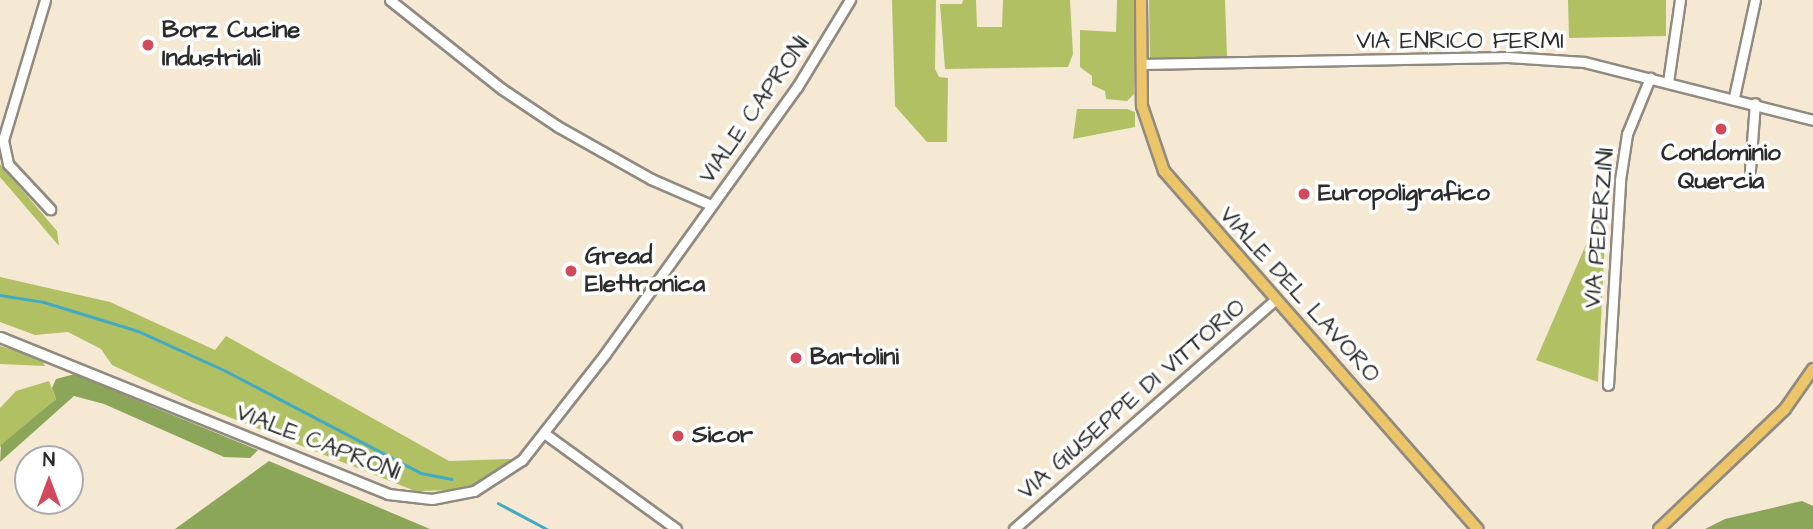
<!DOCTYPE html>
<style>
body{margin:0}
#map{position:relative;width:1813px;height:529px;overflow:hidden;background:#f6e9d4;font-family:"Architects Daughter",sans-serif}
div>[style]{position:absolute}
.green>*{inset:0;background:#b0c063}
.forest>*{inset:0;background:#8ca659}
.stream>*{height:2.5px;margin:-1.25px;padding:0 1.25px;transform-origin:1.25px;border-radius:1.25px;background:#43aac3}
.roads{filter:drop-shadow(2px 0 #908a80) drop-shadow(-2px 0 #908a80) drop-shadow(0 2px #908a80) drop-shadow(0 -2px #908a80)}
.minor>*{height:9px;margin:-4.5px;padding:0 4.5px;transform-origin:4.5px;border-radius:4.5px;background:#fff}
.major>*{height:10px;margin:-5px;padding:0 5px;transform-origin:5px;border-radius:5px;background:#ecc569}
.dots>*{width:19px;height:19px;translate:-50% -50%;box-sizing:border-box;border:4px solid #fff;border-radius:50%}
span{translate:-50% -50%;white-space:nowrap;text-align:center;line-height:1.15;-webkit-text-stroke:7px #fff;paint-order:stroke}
.poi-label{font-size:24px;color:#2b2b2b;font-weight:700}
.left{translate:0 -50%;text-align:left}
.street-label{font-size:24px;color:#2b2b2b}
.north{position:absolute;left:14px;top:445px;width:70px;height:70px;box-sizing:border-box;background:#fff;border:2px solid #aaa;border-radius:50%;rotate:0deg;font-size:19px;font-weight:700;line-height:28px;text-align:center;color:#2b2b2b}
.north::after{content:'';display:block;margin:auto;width:24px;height:32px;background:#d1495b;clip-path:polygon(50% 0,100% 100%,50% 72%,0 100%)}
</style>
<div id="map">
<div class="green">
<div style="clip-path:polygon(892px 0,936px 0,935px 69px,939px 77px,948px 78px,947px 142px,927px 142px,895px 106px)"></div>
<div style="clip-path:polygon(963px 0,976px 0,977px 27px,1002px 27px,1003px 0,1070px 0,1073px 54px,1068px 67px,945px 69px,940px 4px,962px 4px)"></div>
<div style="clip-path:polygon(1117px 0,1134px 0,1134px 94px,1127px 101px,1106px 99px,1105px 91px,1092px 85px,1092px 76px,1080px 67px,1080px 30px,1116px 32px)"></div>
<div style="clip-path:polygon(1149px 0,1225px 0,1227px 57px,1150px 59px)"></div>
<div style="clip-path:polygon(1568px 0,1666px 0,1666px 36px,1569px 38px)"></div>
<div style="clip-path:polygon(1077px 109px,1127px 109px,1135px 112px,1135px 127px,1073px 139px)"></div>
<div style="clip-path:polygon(0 164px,57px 231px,59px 246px,0 177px)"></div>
<div style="clip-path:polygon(1607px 196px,1598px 382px,1536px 360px)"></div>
<div style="clip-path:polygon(0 277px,110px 302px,215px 350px,226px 336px,449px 461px,512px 459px,494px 478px,462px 490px,415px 491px,191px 402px,112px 365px,101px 349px,68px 332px,35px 335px,0 322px)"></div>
<div style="clip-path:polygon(0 346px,41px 359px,45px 366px,0 364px)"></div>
<div style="clip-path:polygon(49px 381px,56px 399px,0 447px,0 408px,16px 391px)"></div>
</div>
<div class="forest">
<div style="clip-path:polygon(75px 374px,153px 407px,258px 450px,250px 458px,224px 457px,104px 404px,74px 396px,0 462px,1px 445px,56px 399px,52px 388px,56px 379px)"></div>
<div style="clip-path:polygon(269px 461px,430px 529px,175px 529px)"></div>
<div style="clip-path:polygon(1802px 501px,1813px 506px,1813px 529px,1705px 529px,1725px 519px)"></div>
</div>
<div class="stream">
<div style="left:0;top:295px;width:45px;rotate:9deg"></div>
<div style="left:44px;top:302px;width:98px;rotate:17.1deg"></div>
<div style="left:138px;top:331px;width:97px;rotate:24.4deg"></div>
<div style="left:226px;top:371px;width:220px;rotate:27.6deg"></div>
<div style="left:421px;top:473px;width:31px;rotate:11deg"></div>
<div style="left:498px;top:503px;width:55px;rotate:28deg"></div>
</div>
<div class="roads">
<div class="minor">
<div style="left:45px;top:0;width:146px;rotate:106.7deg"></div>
<div style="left:3px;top:140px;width:25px;rotate:78deg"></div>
<div style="left:8px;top:164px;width:62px;rotate:47deg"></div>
<div style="left:390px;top:0;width:143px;rotate:38.5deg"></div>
<div style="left:502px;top:89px;width:66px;rotate:33.9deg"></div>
<div style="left:557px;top:126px;width:108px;rotate:29.4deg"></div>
<div style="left:651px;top:179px;width:65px;rotate:23.4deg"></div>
<div style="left:1141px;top:64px;width:367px;rotate:-1.1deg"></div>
<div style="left:1508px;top:57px;width:76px;rotate:3.8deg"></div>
<div style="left:1584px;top:62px;width:236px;rotate:14.2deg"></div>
<div style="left:1668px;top:82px;width:83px;rotate:-81.7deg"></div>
<div style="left:1734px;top:97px;width:99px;rotate:-77.8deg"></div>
<div style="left:1750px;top:169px;width:66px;rotate:-85.7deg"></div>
<div style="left:0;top:337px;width:419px;rotate:22deg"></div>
<div style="left:388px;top:494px;width:44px;rotate:6.5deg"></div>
<div style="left:432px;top:499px;width:43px;rotate:-10.8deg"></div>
<div style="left:474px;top:491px;width:57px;rotate:-32.9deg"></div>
<div style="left:522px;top:460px;width:135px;rotate:-51.9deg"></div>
<div style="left:605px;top:354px;width:329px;rotate:-54.3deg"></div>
<div style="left:797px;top:87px;width:102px;rotate:-58.7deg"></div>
<div style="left:1608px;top:385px;width:205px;rotate:-86.6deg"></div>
<div style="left:1620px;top:180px;width:47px;rotate:-81.3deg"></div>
<div style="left:1627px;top:134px;width:61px;rotate:-67.7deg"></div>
<div style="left:544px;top:433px;width:163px;rotate:36deg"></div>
<div style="left:1014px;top:529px;width:347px;rotate:-41.3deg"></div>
</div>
<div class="major">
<div style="left:1141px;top:0;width:106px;rotate:89.5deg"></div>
<div style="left:1142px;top:106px;width:69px;rotate:71.3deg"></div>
<div style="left:1164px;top:171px;width:476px;rotate:48.8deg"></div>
<div style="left:1659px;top:529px;width:174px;rotate:-43.6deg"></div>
<div style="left:1785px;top:409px;width:49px;rotate:-55deg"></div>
</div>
</div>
<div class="dots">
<div style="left:148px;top:45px;background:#d1495b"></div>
<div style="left:1721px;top:129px;background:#d1495b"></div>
<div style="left:1304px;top:194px;background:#d1495b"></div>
<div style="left:571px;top:271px;background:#d1495b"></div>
<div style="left:796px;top:358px;background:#d1495b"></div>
<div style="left:678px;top:436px;background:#d1495b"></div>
</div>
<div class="poi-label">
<span class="left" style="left:162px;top:45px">Borz Cucine<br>Industriali</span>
<span style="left:1721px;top:168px">Condominio<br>Quercia</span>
<span class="left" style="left:1318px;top:194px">Europoligrafico</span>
<span class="left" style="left:585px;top:271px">Gread<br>Elettronica</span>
<span class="left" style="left:810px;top:358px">Bartolini</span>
<span class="left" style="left:692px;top:436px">Sicor</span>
</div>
<div class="street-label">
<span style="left:1460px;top:42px">VIA ENRICO FERMI</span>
<span style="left:755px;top:110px;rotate:-55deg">VIALE CAPRONI</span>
<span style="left:1600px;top:228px;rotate:-85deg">VIA PEDERZINI</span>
<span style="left:1299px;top:295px;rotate:48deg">VIALE DEL LAVORO</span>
<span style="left:1132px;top:400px;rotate:-41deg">VIA GIUSEPPE DI VITTORIO</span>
<span style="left:318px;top:443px;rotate:21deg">VIALE CAPRONI</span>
</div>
<div class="north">N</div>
</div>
